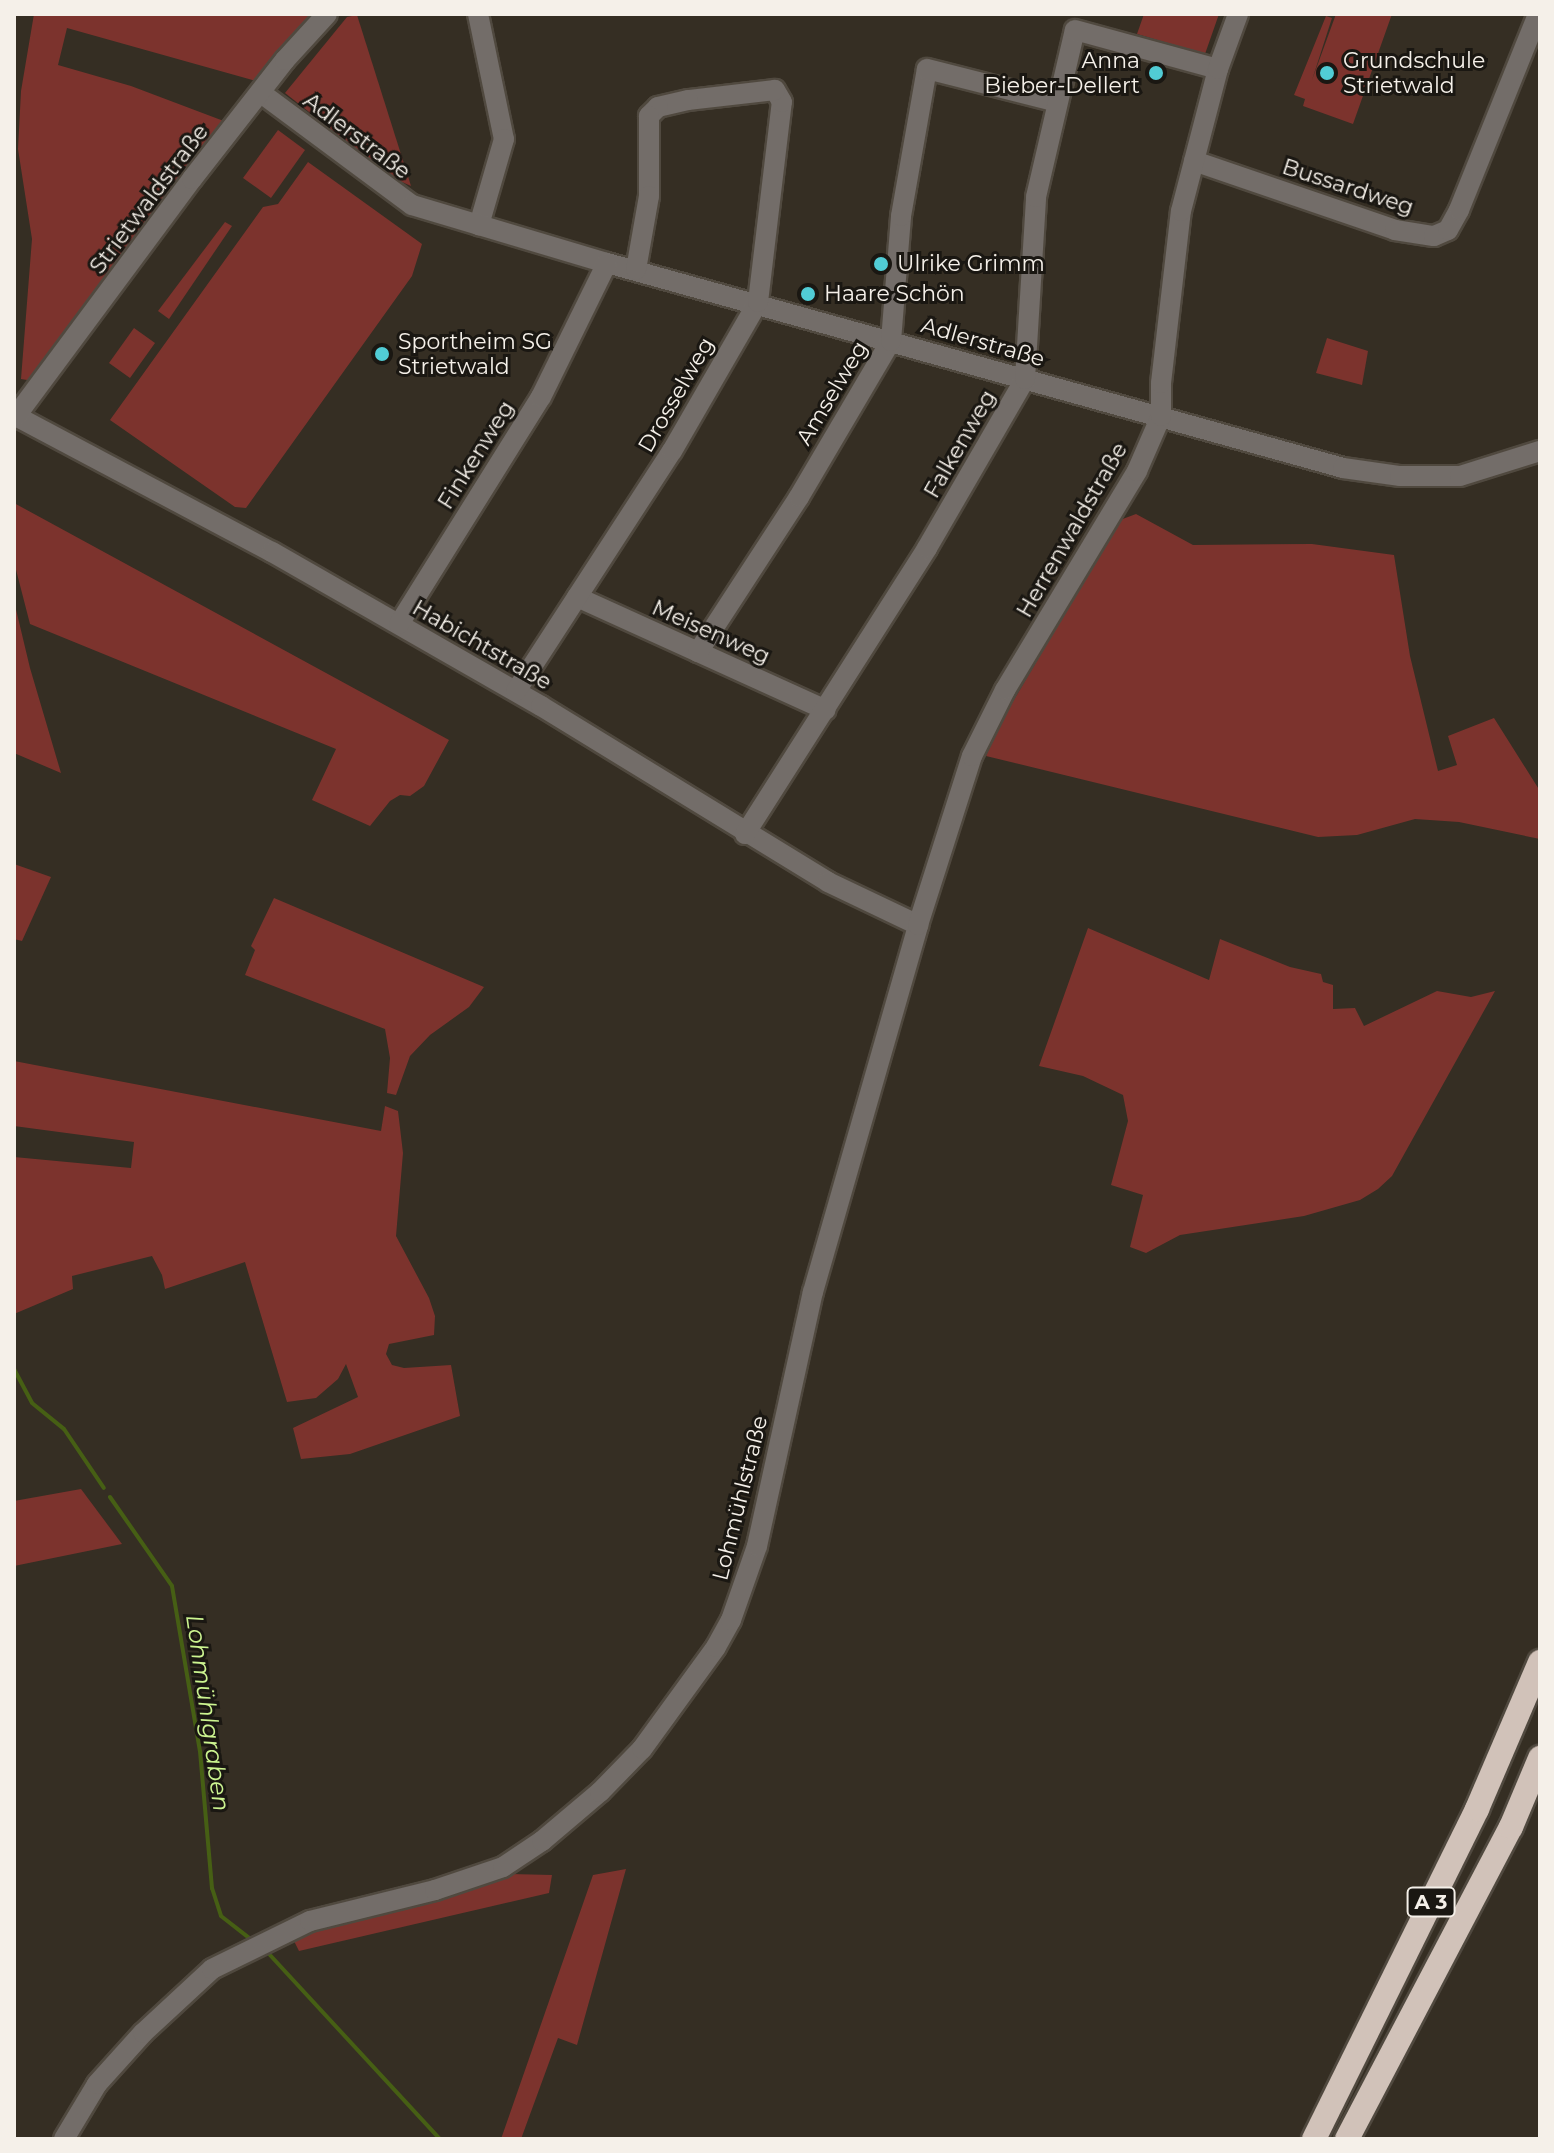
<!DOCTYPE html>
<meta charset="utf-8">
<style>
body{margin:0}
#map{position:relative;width:1554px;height:2153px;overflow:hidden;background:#352e23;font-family:Montserrat,sans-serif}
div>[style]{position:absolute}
.green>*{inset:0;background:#7c332d}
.stream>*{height:4px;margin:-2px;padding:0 2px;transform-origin:2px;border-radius:2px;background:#465f14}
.roads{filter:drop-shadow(2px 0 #50493f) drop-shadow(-2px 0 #50493f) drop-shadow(0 2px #50493f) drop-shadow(0 -2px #50493f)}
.minor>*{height:20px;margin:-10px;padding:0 10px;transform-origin:10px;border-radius:10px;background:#736d69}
.highway>*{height:24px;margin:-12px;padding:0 12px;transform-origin:12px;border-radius:12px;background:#d1c2b9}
.dots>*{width:22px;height:22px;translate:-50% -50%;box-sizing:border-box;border:4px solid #1a1712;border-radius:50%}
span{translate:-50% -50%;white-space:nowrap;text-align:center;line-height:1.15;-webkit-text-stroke:6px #1a1712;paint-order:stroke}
.shield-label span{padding:2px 6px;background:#1a1712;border:2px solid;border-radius:6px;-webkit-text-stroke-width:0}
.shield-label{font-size:20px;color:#f5f0e9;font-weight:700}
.poi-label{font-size:22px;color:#f5f0e9}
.right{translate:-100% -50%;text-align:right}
.left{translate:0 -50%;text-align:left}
.street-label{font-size:22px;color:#f5f0e9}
.water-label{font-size:24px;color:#ccf490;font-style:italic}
.frame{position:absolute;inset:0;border:16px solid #f5f0e9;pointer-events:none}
</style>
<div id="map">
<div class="green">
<div style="clip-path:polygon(34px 14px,317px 14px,260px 82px,67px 28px,58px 65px,131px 86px,229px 123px,33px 381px,21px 379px,32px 239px,18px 149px,21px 91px)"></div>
<div style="clip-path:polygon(1144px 14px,1219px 14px,1205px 54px,1137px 34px)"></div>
<div style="clip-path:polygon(1336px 14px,1392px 14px,1353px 124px,1303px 106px,1305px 99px,1294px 95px,1326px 16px,1332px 18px,1312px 80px)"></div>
<div style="clip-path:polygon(357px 15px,411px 186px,393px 178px,285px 93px,347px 17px)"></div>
<div style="clip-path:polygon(278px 130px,305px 150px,271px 198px,243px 178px)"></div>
<div style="clip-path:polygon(308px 162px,422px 244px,412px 276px,246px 508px,235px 507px,110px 420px,263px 207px,278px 204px)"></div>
<div style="clip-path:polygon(225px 222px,232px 226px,169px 319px,158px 311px)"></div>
<div style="clip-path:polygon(134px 328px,155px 343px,130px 378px,109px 363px)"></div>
<div style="clip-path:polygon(1327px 338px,1368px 351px,1362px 385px,1316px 373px)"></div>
<div style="clip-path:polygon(14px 503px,449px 740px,424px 786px,410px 796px,400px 795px,390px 801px,370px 826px,312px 800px,336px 749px,30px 624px,14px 562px)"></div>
<div style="clip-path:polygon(1136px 514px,1193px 545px,1312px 544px,1394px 555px,1410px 656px,1438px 771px,1457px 765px,1448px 736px,1494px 718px,1540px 791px,1540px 839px,1459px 822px,1415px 819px,1357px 835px,1318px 837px,986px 756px,999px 725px,1120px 520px)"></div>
<div style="clip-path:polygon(14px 601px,30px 668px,61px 773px,14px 753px)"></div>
<div style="clip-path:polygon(14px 864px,51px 877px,22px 941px,14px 939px)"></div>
<div style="clip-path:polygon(274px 898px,484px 987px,469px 1007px,430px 1035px,410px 1056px,396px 1095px,387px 1093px,390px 1058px,385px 1029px,245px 975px,255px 950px,251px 946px)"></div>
<div style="clip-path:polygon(1088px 928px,1209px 980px,1220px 939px,1290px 967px,1321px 974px,1323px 982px,1333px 985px,1333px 1009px,1355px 1008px,1364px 1026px,1437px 991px,1471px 997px,1495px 991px,1392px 1176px,1378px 1189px,1360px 1200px,1304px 1216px,1180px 1235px,1146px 1253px,1130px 1247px,1143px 1195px,1111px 1185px,1128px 1121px,1123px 1095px,1083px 1076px,1039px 1066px)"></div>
<div style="clip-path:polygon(14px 1061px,381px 1131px,385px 1106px,398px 1111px,403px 1153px,396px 1236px,429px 1298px,435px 1316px,434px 1335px,389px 1344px,386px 1354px,392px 1365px,404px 1368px,451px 1365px,460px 1416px,350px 1454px,301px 1459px,293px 1428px,358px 1397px,346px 1364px,338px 1379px,316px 1398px,287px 1402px,245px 1262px,165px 1289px,162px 1275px,152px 1256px,72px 1276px,73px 1289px,14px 1314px,14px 1157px,131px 1168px,134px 1142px,14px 1126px)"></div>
<div style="clip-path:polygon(81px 1489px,122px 1544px,14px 1566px,14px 1501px)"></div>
<div style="clip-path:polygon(626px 1869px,577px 2045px,558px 2038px,521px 2139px,501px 2139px,593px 1875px)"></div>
<div style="clip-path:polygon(510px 1874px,552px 1875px,549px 1893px,299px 1951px,292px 1937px)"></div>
</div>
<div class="stream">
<div style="left:14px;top:1369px;width:38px;rotate:62deg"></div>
<div style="left:32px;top:1403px;width:41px;rotate:39.1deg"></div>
<div style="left:64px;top:1429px;width:71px;rotate:55.9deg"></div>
<div style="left:110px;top:1497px;width:108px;rotate:55.1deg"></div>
<div style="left:172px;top:1586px;width:167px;rotate:80.4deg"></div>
<div style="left:200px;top:1751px;width:138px;rotate:85deg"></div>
<div style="left:212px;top:1888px;width:29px;rotate:72deg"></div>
<div style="left:221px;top:1916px;width:36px;rotate:38deg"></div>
<div style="left:270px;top:1955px;width:251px;rotate:47.3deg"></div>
<div style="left:1539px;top:2139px;width:1px;rotate:-45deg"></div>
</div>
<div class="roads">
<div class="minor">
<div style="left:478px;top:14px;width:128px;rotate:78.3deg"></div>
<div style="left:504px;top:139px;width:90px;rotate:106.2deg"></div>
<div style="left:261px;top:93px;width:188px;rotate:36.6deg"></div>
<div style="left:412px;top:205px;width:203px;rotate:16.6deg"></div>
<div style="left:607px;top:263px;width:764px;rotate:15.56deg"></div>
<div style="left:1343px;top:468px;width:58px;rotate:8deg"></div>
<div style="left:1400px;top:476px;width:60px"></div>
<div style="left:1460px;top:476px;width:84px;rotate:-17.4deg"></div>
<div style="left:1194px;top:161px;width:213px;rotate:18.9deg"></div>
<div style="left:1395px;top:230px;width:39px;rotate:9deg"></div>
<div style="left:1434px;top:236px;width:15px;rotate:-23deg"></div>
<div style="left:1448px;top:230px;width:23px;rotate:-61deg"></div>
<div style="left:1459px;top:210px;width:211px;rotate:-68deg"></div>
<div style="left:14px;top:415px;width:292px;rotate:28deg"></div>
<div style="left:272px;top:552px;width:310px;rotate:29.8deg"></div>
<div style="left:541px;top:706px;width:337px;rotate:31.5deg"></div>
<div style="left:828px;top:882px;width:100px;rotate:25.5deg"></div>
<div style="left:16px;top:416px;width:295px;rotate:-53.4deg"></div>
<div style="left:192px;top:179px;width:151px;rotate:-52deg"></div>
<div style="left:285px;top:60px;width:62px;rotate:-47.6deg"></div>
<div style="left:577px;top:597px;width:273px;rotate:24.4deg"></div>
<div style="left:399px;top:624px;width:268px;rotate:-58deg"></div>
<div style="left:541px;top:397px;width:149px;rotate:-63.8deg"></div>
<div style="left:698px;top:652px;width:185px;rotate:-56.9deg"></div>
<div style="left:799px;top:497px;width:181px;rotate:-59.5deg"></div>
<div style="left:891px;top:341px;width:125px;rotate:-85.4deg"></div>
<div style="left:901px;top:216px;width:149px;rotate:-80deg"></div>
<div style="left:927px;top:69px;width:134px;rotate:14.2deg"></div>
<div style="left:516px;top:691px;width:286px;rotate:-57deg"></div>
<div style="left:672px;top:451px;width:172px;rotate:-60deg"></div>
<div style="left:758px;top:302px;width:201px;rotate:-83.2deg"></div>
<div style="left:782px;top:102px;width:14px;rotate:-120deg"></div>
<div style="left:775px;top:90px;width:88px;rotate:173.4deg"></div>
<div style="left:688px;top:100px;width:31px;rotate:167deg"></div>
<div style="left:658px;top:107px;width:13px;rotate:135deg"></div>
<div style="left:649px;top:116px;width:80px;rotate:90deg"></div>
<div style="left:649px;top:196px;width:75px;rotate:100deg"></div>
<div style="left:745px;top:834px;width:339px;rotate:-57.5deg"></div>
<div style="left:927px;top:548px;width:195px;rotate:-59.9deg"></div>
<div style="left:1025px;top:379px;width:182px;rotate:-86.5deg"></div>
<div style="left:1036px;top:197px;width:171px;rotate:-76.9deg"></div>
<div style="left:1075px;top:30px;width:148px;rotate:15.3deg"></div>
<div style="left:64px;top:2139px;width:64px;rotate:-59deg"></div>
<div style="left:97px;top:2084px;width:69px;rotate:-48deg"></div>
<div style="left:143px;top:2033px;width:94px;rotate:-42.8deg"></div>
<div style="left:212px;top:1969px;width:109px;rotate:-26.1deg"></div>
<div style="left:310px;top:1921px;width:129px;rotate:-13.9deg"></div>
<div style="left:435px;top:1890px;width:72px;rotate:-18.7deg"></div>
<div style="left:503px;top:1867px;width:47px;rotate:-33.7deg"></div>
<div style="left:542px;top:1841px;width:76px;rotate:-40.2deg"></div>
<div style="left:600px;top:1792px;width:60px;rotate:-45.7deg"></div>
<div style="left:642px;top:1749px;width:126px;rotate:-54deg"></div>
<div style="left:716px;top:1647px;width:31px;rotate:-61deg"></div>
<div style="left:731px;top:1620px;width:78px;rotate:-70.6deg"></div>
<div style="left:757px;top:1546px;width:260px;rotate:-77.6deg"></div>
<div style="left:813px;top:1292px;width:382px;rotate:-74deg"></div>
<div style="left:918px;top:925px;width:177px;rotate:-72.3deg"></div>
<div style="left:972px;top:756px;width:74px;rotate:-63.4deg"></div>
<div style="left:1005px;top:690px;width:256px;rotate:-58.9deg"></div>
<div style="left:1137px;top:471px;width:60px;rotate:-66.4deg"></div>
<div style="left:1161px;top:416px;width:33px;rotate:-90deg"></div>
<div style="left:1161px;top:383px;width:173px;rotate:-83.4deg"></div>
<div style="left:1181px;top:211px;width:147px;rotate:-75.4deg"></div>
<div style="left:1218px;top:69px;width:59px;rotate:-70deg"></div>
</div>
<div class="highway">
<div style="left:1314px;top:2139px;width:368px;rotate:-63.7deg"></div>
<div style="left:1477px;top:1809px;width:160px;rotate:-66.8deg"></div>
<div style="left:1347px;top:2139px;width:352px;rotate:-62.3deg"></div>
<div style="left:1511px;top:1827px;width:75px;rotate:-67.2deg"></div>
</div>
</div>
<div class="dots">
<div style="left:1156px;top:73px;background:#51ccd5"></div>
<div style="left:1327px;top:73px;background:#51ccd5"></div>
<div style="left:881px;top:264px;background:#51ccd5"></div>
<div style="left:808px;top:294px;background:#51ccd5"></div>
<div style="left:382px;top:354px;background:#51ccd5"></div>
</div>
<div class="shield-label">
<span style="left:1431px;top:1902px">A 3</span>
</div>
<div class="poi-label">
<span class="right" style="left:1140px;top:73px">Anna<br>Bieber-Dellert</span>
<span class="left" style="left:1343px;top:73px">Grundschule<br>Strietwald</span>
<span class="left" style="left:897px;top:264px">Ulrike Grimm</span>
<span class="left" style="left:824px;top:294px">Haare Schön</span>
<span class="left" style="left:398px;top:354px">Sportheim SG<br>Strietwald</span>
</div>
<div class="street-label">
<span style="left:357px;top:136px;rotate:37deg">Adlerstraße</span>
<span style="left:1348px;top:187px;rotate:18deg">Bussardweg</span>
<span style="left:149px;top:199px;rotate:-53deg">Strietwaldstraße</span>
<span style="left:983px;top:342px;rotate:16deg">Adlerstraße</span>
<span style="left:832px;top:393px;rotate:-59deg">Amselweg</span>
<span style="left:676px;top:395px;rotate:-60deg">Drosselweg</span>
<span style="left:960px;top:444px;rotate:-60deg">Falkenweg</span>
<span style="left:476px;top:455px;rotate:-58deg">Finkenweg</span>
<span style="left:1072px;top:530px;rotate:-60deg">Herrenwaldstraße</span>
<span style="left:711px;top:632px;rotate:24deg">Meisenweg</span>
<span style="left:482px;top:645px;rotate:30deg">Habichtstraße</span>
<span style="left:740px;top:1498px;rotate:-76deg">Lohmühlstraße</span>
</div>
<div class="water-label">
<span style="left:208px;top:1713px;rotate:82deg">Lohmühlgraben</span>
</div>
<div class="frame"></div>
</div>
